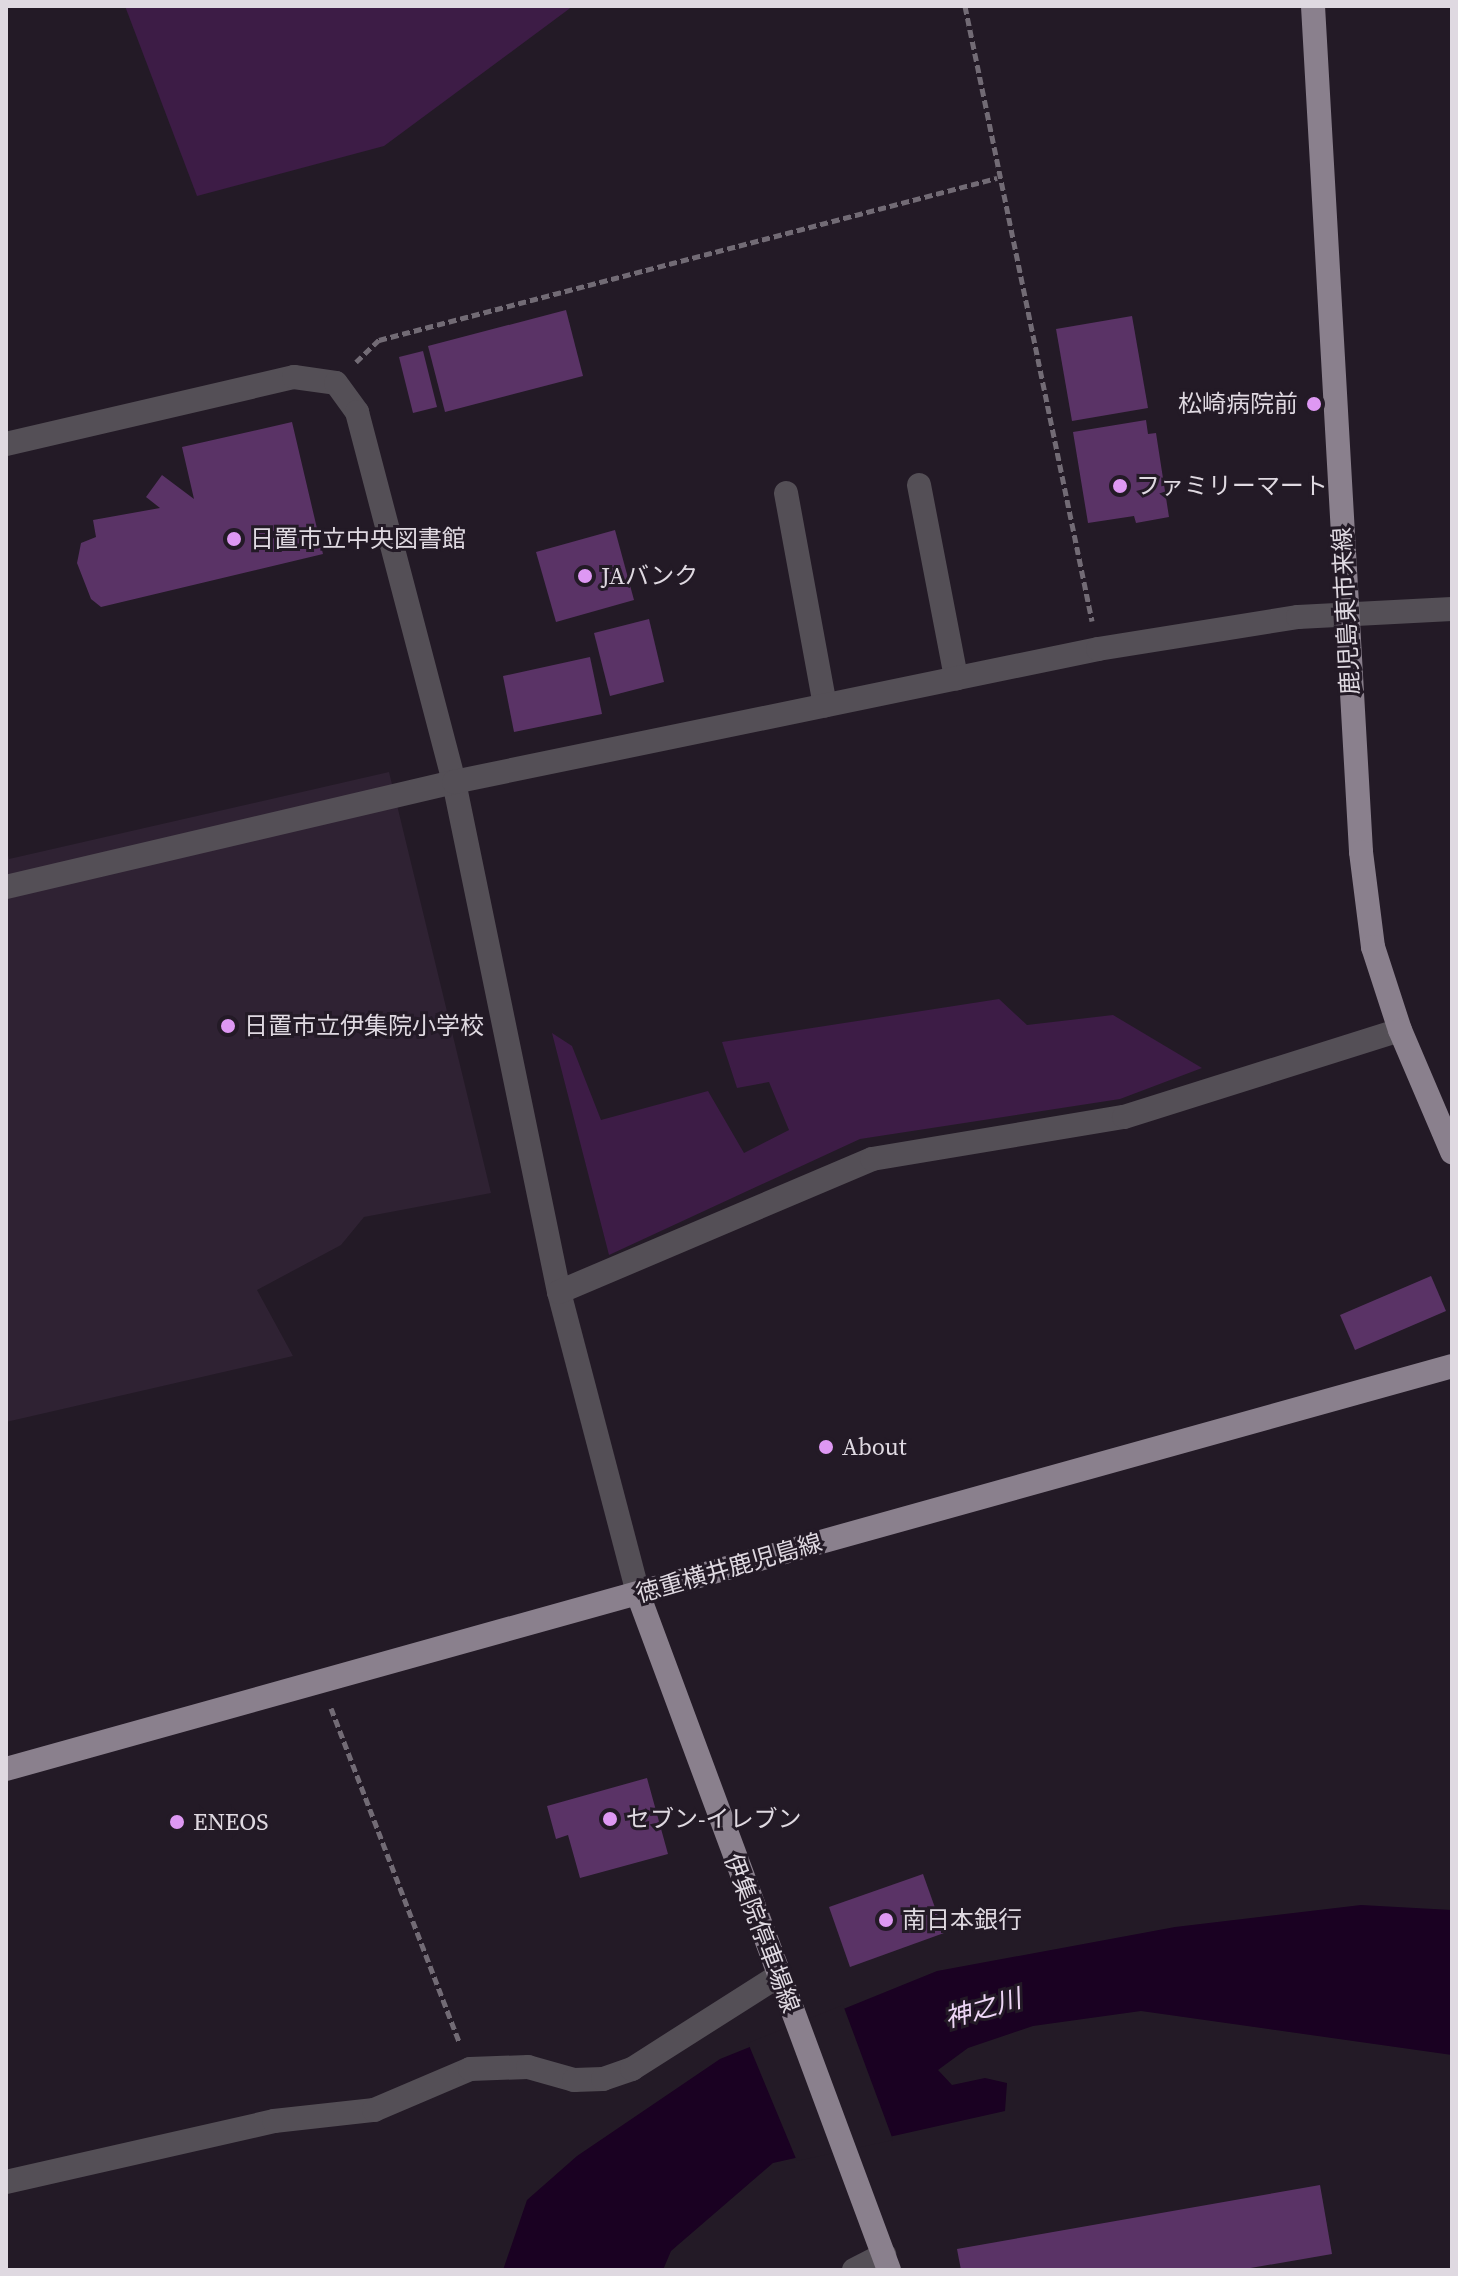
<!DOCTYPE html>
<meta charset="utf-8">
<style>
body{margin:0}
#map{position:relative;width:1458px;height:2276px;overflow:hidden;background:#231a26;font-family:"Source Serif 4","Noto Sans JP",serif}
div>[style]{position:absolute}
.built>*{inset:0;background:#2f2233}
.green>*{inset:0;background:#3d1c46}
.water>*{inset:0;background:#1a0122}
.pier>*{inset:0;background:#231a26}
.building>*{inset:0;background:#5a3366}
.path>*{height:5px;margin-top:-2.5px;transform-origin:0;background:repeating-linear-gradient(90deg,#726b75 0 8px,transparent 0 12px)}
.minor>*{height:24px;margin:-12px;padding:0 12px;transform-origin:12px;border-radius:12px;background:#544f56}
.major>*{height:24px;margin:-12px;padding:0 12px;transform-origin:12px;border-radius:12px;background:#8a808d}
.dots>*{width:22px;height:22px;translate:-50% -50%;box-sizing:border-box;border:4px solid #231a26;border-radius:50%}
span{translate:-50% -50%;white-space:nowrap;text-align:center;line-height:1.15;-webkit-text-stroke:6px #231a26;paint-order:stroke}
.poi-label{font-size:24px;color:#dfd9e1}
.right{translate:-100% -50%;text-align:right}
.left{translate:0 -50%;text-align:left}
.street-label{font-size:24px;color:#dfd9e1}
.water-label{font-size:26px;color:#eed6f6;font-style:italic}
.frame{position:absolute;inset:0;border:8px solid #dfd9e1;pointer-events:none}
</style>
<div id="map">
<div class="built">
<div style="clip-path:polygon(389px 772px,491px 1193px,364px 1217px,341px 1245px,257px 1290px,293px 1356px,6px 1422px,6px 847px,9px 859px)"></div>
</div>
<div class="green">
<div style="clip-path:polygon(125px 6px,573px 6px,384px 146px,197px 196px)"></div>
<div style="clip-path:polygon(999px 999px,1027px 1025px,1113px 1015px,1202px 1068px,1120px 1099px,860px 1139px,609px 1255px,552px 1033px,572px 1046px,601px 1120px,708px 1091px,744px 1153px,789px 1130px,769px 1082px,737px 1088px,722px 1042px)"></div>
</div>
<div class="water">
<div style="clip-path:polygon(1361px 1905px,1452px 1910px,1452px 2055px,1141px 2011px,1033px 2026px,968px 2048px,938px 2070px,952px 2085px,985px 2078px,1007px 2083px,1005px 2111px,773px 2163px,671px 2251px,663px 2270px,503px 2270px,527px 2200px,577px 2156px,720px 2059px,937px 1971px,1175px 1927px)"></div>
</div>
<div class="pier">
<div style="clip-path:polygon(843px 2005px,893px 2140px,797px 2161px,748px 2043px)"></div>
</div>
<div class="building">
<div style="clip-path:polygon(566px 310px,583px 376px,445px 412px,428px 346px)"></div>
<div style="clip-path:polygon(1132px 316px,1148px 408px,1072px 421px,1056px 329px)"></div>
<div style="clip-path:polygon(423px 351px,437px 407px,413px 413px,399px 357px)"></div>
<div style="clip-path:polygon(1146px 420px,1148px 434px,1156px 433px,1169px 517px,1136px 523px,1134px 516px,1088px 523px,1073px 432px)"></div>
<div style="clip-path:polygon(292px 422px,323px 554px,101px 607px,91px 599px,77px 563px,81px 543px,96px 537px,93px 520px,160px 508px,146px 497px,162px 475px,194px 499px,182px 447px)"></div>
<div style="clip-path:polygon(615px 530px,634px 600px,556px 622px,536px 552px)"></div>
<div style="clip-path:polygon(649px 619px,664px 682px,610px 696px,594px 633px)"></div>
<div style="clip-path:polygon(590px 657px,602px 714px,514px 732px,503px 676px)"></div>
<div style="clip-path:polygon(1431px 1276px,1446px 1311px,1355px 1350px,1340px 1315px)"></div>
<div style="clip-path:polygon(647px 1778px,668px 1854px,580px 1878px,568px 1835px,556px 1839px,547px 1806px)"></div>
<div style="clip-path:polygon(923px 1874px,944px 1933px,850px 1967px,829px 1907px)"></div>
<div style="clip-path:polygon(1320px 2185px,1332px 2254px,1239px 2270px,961px 2270px,957px 2249px)"></div>
</div>
<div class="path">
<div style="left:965px;top:6px;width:628px;rotate:78.33deg"></div>
<div style="left:356px;top:362px;width:32px;rotate:-44deg"></div>
<div style="left:379px;top:340px;width:639px;rotate:-14.69deg"></div>
<div style="left:331px;top:1708px;width:358px;rotate:69deg"></div>
</div>
<div class="minor">
<div style="left:6px;top:444px;width:296px;rotate:-13.1deg"></div>
<div style="left:294px;top:377px;width:42px;rotate:8.1deg"></div>
<div style="left:336px;top:383px;width:36px;rotate:54deg"></div>
<div style="left:357px;top:412px;width:383px;rotate:75.3deg"></div>
<div style="left:454px;top:782px;width:521px;rotate:78.37deg"></div>
<div style="left:559px;top:1292px;width:312px;rotate:75.3deg"></div>
<div style="left:919px;top:485px;width:197px;rotate:79.1deg"></div>
<div style="left:786px;top:493px;width:216px;rotate:79.6deg"></div>
<div style="left:6px;top:887px;width:460px;rotate:-13.2deg"></div>
<div style="left:454px;top:782px;width:658px;rotate:-11.67deg"></div>
<div style="left:1098px;top:649px;width:203px;rotate:-9.1deg"></div>
<div style="left:1298px;top:617px;width:154px;rotate:-3deg"></div>
<div style="left:559px;top:1292px;width:340px;rotate:-23deg"></div>
<div style="left:872px;top:1159px;width:255px;rotate:-9.5deg"></div>
<div style="left:1124px;top:1117px;width:289px;rotate:-17.5deg"></div>
<div style="left:6px;top:2182px;width:275px;rotate:-12.8deg"></div>
<div style="left:274px;top:2121px;width:101px;rotate:-6.3deg"></div>
<div style="left:374px;top:2110px;width:104px;rotate:-23.1deg"></div>
<div style="left:470px;top:2069px;width:58px;rotate:-2deg"></div>
<div style="left:528px;top:2067px;width:48px;rotate:15.8deg"></div>
<div style="left:574px;top:2080px;width:29px;rotate:-2deg"></div>
<div style="left:603px;top:2079px;width:31px;rotate:-19deg"></div>
<div style="left:632px;top:2069px;width:173px;rotate:-32.5deg"></div>
<div style="left:854px;top:2270px;width:34px;rotate:-27deg"></div>
</div>
<div class="major">
<div style="left:1313px;top:6px;width:847px;rotate:86.75deg"></div>
<div style="left:1361px;top:852px;width:96px;rotate:82.8deg"></div>
<div style="left:1373px;top:947px;width:87px;rotate:72deg"></div>
<div style="left:1400px;top:1030px;width:133px;rotate:66.9deg"></div>
<div style="left:638px;top:1594px;width:721px;rotate:69.63deg"></div>
<div style="left:6px;top:1769px;width:1501px;rotate:-15.57deg"></div>
</div>
<div class="dots">
<div style="left:1314px;top:404px;background:#de98f3"></div>
<div style="left:1120px;top:486px;background:#de98f3"></div>
<div style="left:234px;top:539px;background:#de98f3"></div>
<div style="left:585px;top:576px;background:#de98f3"></div>
<div style="left:228px;top:1026px;background:#de98f3"></div>
<div style="left:826px;top:1447px;background:#de98f3"></div>
<div style="left:610px;top:1819px;background:#de98f3"></div>
<div style="left:177px;top:1822px;background:#de98f3"></div>
<div style="left:886px;top:1920px;background:#de98f3"></div>
</div>
<div class="poi-label">
<span class="right" style="left:1298px;top:404px">松崎病院前</span>
<span class="left" style="left:1136px;top:486px">ファミリーマート</span>
<span class="left" style="left:250px;top:539px">日置市立中央図書館</span>
<span class="left" style="left:601px;top:576px">JAバンク</span>
<span class="left" style="left:244px;top:1026px">日置市立伊集院小学校</span>
<span class="left" style="left:842px;top:1447px">About</span>
<span class="left" style="left:626px;top:1819px">セブン-イレブン</span>
<span class="left" style="left:193px;top:1822px">ENEOS</span>
<span class="left" style="left:902px;top:1920px">南日本銀行</span>
</div>
<div class="street-label">
<span style="left:1346px;top:611px;rotate:-93deg">鹿児島東市来線</span>
<span style="left:729px;top:1568px;rotate:-16deg">徳重横井鹿児島線</span>
<span style="left:762px;top:1933px;rotate:69deg">伊集院停車場線</span>
</div>
<div class="water-label">
<span style="left:983px;top:2009px;rotate:-16deg">神之川</span>
</div>
<div class="frame"></div>
</div>
